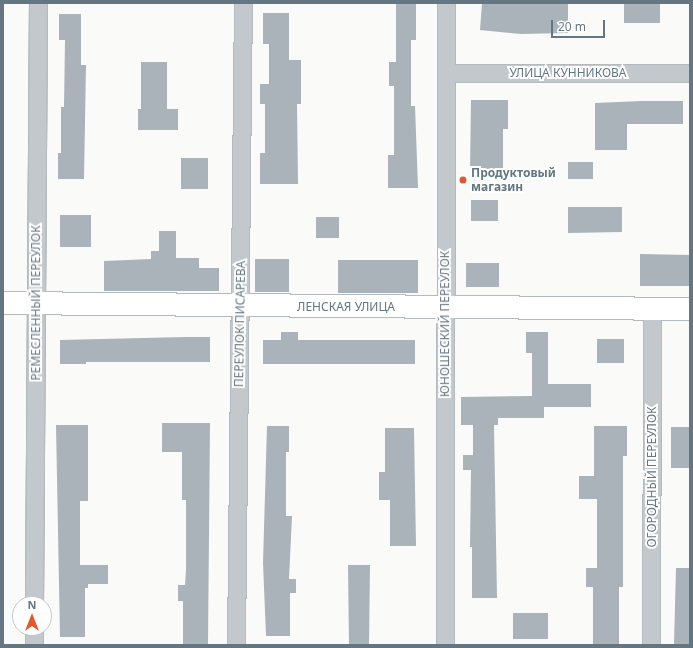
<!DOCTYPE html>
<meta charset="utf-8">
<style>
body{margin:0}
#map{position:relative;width:693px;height:648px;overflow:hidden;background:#fafaf8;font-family:"Noto Sans",sans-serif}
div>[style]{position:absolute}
.building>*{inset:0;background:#aab3b9}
.roads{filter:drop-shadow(1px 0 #b3babf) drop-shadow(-1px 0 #b3babf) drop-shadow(0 1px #b3babf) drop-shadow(0 -1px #b3babf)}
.street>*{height:17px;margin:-8.5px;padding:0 8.5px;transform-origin:8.5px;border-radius:8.5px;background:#c3c8cc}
.secondary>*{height:22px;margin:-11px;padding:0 11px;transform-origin:11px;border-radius:11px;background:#fff}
.dots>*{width:11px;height:11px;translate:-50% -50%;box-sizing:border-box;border:2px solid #fff;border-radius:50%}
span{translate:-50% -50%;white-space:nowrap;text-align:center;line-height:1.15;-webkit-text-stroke:4px #fff;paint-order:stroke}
.street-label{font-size:12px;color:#657683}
.poi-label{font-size:12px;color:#657683;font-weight:700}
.left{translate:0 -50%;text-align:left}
.frame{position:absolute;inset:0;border:4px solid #657683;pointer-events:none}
.north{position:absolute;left:12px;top:596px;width:40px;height:40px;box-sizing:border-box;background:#fff;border:1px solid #c1c8cd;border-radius:50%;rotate:0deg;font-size:11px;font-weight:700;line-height:16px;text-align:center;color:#657683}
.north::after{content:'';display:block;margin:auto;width:14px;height:18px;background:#e4572e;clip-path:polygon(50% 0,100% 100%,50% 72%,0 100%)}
.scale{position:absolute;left:551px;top:20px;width:54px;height:18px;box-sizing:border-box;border:2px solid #657683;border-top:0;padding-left:5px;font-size:12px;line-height:14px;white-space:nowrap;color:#657683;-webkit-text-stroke:3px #fff;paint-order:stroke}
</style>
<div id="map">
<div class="building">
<div style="clip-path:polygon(396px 3px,416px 3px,416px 40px,411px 40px,411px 106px,415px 106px,418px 188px,388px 188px,388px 155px,394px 155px,394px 86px,389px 86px,389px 62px,396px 62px)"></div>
<div style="clip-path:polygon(482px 3px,568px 3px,568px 33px,521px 34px,480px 30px)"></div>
<div style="clip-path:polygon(624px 3px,660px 3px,660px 23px,624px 23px)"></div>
<div style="clip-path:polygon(263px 13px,289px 13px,289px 60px,301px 60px,301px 104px,297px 104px,298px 184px,260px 184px,260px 153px,265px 153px,265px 104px,260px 104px,260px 84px,269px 84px,269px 44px,263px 44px)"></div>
<div style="clip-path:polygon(59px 14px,81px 14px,81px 65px,86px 65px,84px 179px,58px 179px,58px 153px,61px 153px,61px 107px,64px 107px,65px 40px,59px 40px)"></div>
<div style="clip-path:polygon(141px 62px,167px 62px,167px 109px,178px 109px,178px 130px,138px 130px,138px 109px,141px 109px)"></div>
<div style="clip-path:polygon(471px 100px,508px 100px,508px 129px,503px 129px,503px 172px,470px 172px)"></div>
<div style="clip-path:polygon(642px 101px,683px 101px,683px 124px,627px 124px,627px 150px,595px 150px,595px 103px)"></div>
<div style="clip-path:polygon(181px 158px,208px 158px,208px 189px,181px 189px)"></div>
<div style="clip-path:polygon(568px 162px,593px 162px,593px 179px,568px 179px)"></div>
<div style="clip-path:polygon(471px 200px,498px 200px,498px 221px,471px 221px)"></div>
<div style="clip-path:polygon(568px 207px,622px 207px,622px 232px,568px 233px)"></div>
<div style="clip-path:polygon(60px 215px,91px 215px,91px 247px,60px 247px)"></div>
<div style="clip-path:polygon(316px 217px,339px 217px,339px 238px,316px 238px)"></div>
<div style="clip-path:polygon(159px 231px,176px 231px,176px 258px,199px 258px,199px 268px,219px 268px,219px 291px,104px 291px,104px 261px,151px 259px,151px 251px,159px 251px)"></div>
<div style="clip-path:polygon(640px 254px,690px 255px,690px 286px,640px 286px)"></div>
<div style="clip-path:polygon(255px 259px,289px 259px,289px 292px,255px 292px)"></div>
<div style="clip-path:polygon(338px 260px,418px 260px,418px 293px,338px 293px)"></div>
<div style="clip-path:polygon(466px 263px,499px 263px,499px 287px,466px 287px)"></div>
<div style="clip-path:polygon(281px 332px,298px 332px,298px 340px,415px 340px,415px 364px,263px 364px,263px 340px,281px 340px)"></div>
<div style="clip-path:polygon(526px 332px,548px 332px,548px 384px,591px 384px,591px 407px,544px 407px,544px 418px,498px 418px,498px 425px,494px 425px,497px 598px,472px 598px,472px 547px,470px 547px,471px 470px,463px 470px,463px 455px,473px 455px,473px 425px,461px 425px,461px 397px,532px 396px,532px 353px,526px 353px)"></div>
<div style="clip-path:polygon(185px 337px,210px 337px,210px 362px,86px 362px,86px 364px,60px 364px,60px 340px)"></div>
<div style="clip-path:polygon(597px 339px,624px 339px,624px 363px,597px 363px)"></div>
<div style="clip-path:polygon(162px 423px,210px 423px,208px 644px,183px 644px,183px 601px,178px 601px,178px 585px,185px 585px,186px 569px,186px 500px,182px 500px,182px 452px,162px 452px)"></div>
<div style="clip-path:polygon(56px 425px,88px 425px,88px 501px,80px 501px,80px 565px,108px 565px,108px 584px,88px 584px,88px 588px,85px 588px,85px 637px,60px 637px)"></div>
<div style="clip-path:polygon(267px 426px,289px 426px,289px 452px,286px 452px,286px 516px,292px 516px,289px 579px,296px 579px,296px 593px,290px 593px,290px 636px,266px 636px,263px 563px)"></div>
<div style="clip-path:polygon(594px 426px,627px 426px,627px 456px,623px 456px,623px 587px,619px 587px,619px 645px,593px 645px,593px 587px,586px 587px,586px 568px,597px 568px,597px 499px,579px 499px,579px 476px,594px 476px)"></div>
<div style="clip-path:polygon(671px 427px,690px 427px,690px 468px,671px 468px)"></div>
<div style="clip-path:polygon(385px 428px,414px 428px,416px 546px,390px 546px,390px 500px,379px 500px,379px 472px,385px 472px)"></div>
<div style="clip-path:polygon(348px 565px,370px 565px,369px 645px,349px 645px)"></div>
<div style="clip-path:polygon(676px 568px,690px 568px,690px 644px,674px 644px)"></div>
<div style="clip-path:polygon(513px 613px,548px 613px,548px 639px,513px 639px)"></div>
</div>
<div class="roads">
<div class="street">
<div style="left:446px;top:73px;width:244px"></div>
<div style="left:34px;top:604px;width:601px;rotate:-89.62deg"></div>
<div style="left:34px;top:645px;width:17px;rotate:-90deg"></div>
<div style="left:236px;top:645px;width:642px;rotate:-89.38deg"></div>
<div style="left:445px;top:645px;width:642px;rotate:-89.91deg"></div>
<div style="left:651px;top:645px;width:336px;rotate:-89.8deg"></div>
</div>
<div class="secondary">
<div style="left:3px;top:303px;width:687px;rotate:0.5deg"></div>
</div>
</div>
<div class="dots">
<div style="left:463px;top:180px;background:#e4572e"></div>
</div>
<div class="street-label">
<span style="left:568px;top:73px">УЛИЦА КУННИКОВА</span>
<span style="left:36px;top:303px;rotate:-90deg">РЕМЕСЛЕННЫЙ ПЕРЕУЛОК</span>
<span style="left:346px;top:307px">ЛЕНСКАЯ УЛИЦА</span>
<span style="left:240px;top:324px;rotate:-89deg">ПЕРЕУЛОК ПИСАРЕВА</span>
<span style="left:445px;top:324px;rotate:-90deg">ЮНОШЕСКИЙ ПЕРЕУЛОК</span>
<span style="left:652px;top:477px;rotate:-90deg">ОГОРОДНЫЙ ПЕРЕУЛОК</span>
</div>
<div class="poi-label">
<span class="left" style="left:471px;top:180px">Продуктовый<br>магазин</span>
</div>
<div class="frame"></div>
<div class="north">N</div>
<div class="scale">20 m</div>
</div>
